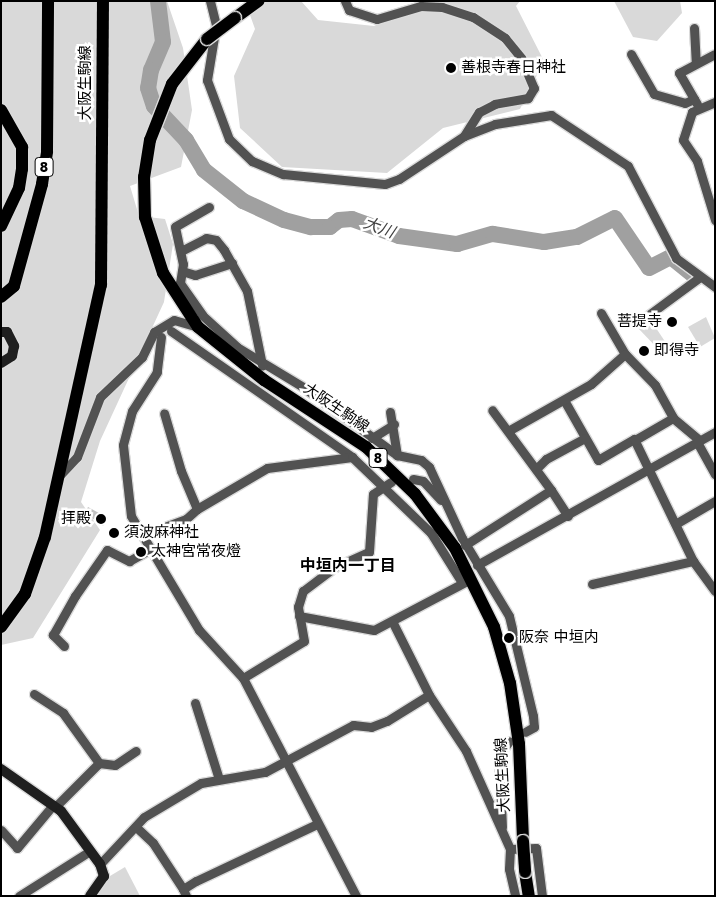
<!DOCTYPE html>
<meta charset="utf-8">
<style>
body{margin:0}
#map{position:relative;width:716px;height:897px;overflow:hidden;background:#fff;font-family:Jost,"Noto Sans JP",sans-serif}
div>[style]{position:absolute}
.green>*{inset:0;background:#d9d9d9}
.river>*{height:16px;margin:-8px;padding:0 8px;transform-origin:8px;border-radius:8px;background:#a0a0a0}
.building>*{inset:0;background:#c2c2c2}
.roads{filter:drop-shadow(1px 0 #dbdbdb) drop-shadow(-1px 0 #dbdbdb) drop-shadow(0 1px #dbdbdb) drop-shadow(0 -1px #dbdbdb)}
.street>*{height:9px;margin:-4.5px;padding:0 4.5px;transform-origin:4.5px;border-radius:4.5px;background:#525252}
.secondary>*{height:10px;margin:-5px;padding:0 5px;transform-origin:5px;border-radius:5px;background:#1f1f1f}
.primary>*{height:12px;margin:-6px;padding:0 6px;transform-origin:6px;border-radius:6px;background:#000}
.bridges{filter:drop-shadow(1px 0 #dbdbdb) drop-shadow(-1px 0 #dbdbdb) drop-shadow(0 1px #dbdbdb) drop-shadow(0 -1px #dbdbdb)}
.primary-bridge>*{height:12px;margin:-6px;padding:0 6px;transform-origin:6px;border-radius:6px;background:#000}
.dots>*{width:14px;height:14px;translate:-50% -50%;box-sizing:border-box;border:2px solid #fff;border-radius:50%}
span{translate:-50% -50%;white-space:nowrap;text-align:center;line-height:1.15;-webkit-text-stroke:5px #fff;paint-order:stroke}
.shield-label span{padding:1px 4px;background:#fff;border:1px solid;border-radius:4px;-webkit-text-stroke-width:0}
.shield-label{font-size:14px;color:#000;font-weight:700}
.poi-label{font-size:15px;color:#000}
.left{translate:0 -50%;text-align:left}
.right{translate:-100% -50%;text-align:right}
.street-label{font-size:15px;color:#000}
.water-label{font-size:16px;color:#414141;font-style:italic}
.neighbourhood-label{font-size:16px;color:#000;font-weight:700}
.frame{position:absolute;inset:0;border:2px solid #000;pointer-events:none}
</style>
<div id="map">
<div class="green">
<div style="clip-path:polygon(1px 1px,167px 1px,183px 48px,192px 110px,181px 167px,130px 186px,139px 216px,165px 219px,173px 244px,164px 302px,100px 441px,81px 502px,100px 530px,33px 638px,1px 645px)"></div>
<div style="clip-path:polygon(245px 1px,301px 1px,318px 20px,374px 26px,428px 1px,520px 1px,516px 6px,544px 61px,520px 109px,443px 128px,387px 173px,282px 167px,240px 128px,234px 76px,255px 29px)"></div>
<div style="clip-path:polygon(614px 1px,680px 1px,682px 13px,657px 41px,633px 37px)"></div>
<div style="clip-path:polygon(706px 317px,715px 338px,700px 347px,688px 327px)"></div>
<div style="clip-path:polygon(650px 319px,668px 346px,660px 351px,637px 327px)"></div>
<div style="clip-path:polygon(125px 867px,140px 896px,95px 896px,105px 879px)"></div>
</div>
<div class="river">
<div style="left:158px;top:1px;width:41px;rotate:83deg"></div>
<div style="left:163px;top:42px;width:30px;rotate:113deg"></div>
<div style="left:151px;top:70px;width:18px;rotate:99deg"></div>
<div style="left:148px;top:88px;width:19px;rotate:72deg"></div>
<div style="left:154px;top:106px;width:47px;rotate:46.7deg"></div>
<div style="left:186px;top:140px;width:35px;rotate:59deg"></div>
<div style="left:204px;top:170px;width:50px;rotate:38.5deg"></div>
<div style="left:243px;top:201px;width:45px;rotate:24.9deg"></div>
<div style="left:284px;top:220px;width:28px;rotate:15deg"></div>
<div style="left:311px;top:227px;width:19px"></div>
<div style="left:330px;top:227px;width:11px;rotate:-38deg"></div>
<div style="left:339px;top:220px;width:13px;rotate:-4deg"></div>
<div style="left:352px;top:219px;width:50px;rotate:19.9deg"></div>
<div style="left:399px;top:236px;width:59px;rotate:7.9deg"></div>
<div style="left:457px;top:244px;width:37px;rotate:-16deg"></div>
<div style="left:493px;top:234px;width:52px;rotate:8.9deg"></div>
<div style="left:544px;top:242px;width:33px;rotate:-9deg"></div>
<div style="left:577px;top:237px;width:42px;rotate:-26.6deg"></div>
<div style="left:615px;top:218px;width:60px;rotate:55.8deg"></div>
<div style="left:649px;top:268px;width:25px;rotate:-27deg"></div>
<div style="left:671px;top:257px;width:33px;rotate:39deg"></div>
</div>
<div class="building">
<div style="clip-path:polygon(88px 507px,108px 518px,103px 526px,85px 513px)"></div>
</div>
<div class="roads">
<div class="street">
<div style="left:210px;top:1px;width:25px;rotate:76deg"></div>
<div style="left:216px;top:25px;width:56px;rotate:99.3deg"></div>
<div style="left:207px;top:80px;width:63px;rotate:69.6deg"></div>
<div style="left:229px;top:139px;width:32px;rotate:44deg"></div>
<div style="left:252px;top:161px;width:34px;rotate:23deg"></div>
<div style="left:283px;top:174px;width:102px;rotate:5.6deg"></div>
<div style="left:385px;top:184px;width:15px;rotate:-20deg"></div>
<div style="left:399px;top:179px;width:78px;rotate:-33.5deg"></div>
<div style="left:464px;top:136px;width:33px;rotate:-21deg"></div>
<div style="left:495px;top:124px;width:57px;rotate:-9.1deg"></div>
<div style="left:551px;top:115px;width:92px;rotate:33.5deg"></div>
<div style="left:628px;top:166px;width:104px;rotate:62.4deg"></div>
<div style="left:676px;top:258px;width:49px;rotate:36.6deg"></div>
<div style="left:345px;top:1px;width:10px;rotate:66deg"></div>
<div style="left:349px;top:10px;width:29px;rotate:18deg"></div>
<div style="left:377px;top:19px;width:46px;rotate:-16.5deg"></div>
<div style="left:421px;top:6px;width:21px;rotate:3deg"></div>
<div style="left:442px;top:7px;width:33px;rotate:18deg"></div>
<div style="left:473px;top:17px;width:38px;rotate:33deg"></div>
<div style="left:505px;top:38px;width:26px;rotate:51deg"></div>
<div style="left:521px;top:58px;width:33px;rotate:67deg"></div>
<div style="left:534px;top:88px;width:12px;rotate:121deg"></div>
<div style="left:528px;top:98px;width:34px;rotate:170deg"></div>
<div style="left:495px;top:104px;width:18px;rotate:153deg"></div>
<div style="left:479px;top:112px;width:28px;rotate:122deg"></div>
<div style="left:694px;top:28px;width:35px;rotate:87deg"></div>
<div style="left:631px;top:54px;width:46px;rotate:60.1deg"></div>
<div style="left:654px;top:94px;width:32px;rotate:16deg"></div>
<div style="left:685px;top:103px;width:10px;rotate:-24deg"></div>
<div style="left:715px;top:102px;width:25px;rotate:157deg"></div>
<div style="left:692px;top:112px;width:29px;rotate:108deg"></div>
<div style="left:683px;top:140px;width:25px;rotate:56deg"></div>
<div style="left:697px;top:161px;width:62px;rotate:73deg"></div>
<div style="left:697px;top:104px;width:36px;rotate:-120deg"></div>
<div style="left:679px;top:73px;width:40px;rotate:-28deg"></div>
<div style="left:209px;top:207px;width:39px;rotate:150deg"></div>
<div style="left:175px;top:227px;width:38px;rotate:78deg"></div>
<div style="left:183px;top:264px;width:19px;rotate:99deg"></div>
<div style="left:180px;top:283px;width:39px;rotate:55deg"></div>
<div style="left:202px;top:315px;width:47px;rotate:42.4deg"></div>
<div style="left:237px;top:347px;width:77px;rotate:31.2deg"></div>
<div style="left:303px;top:387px;width:116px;rotate:35.9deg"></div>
<div style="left:397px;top:455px;width:25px;rotate:12deg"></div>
<div style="left:421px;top:460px;width:11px;rotate:41deg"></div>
<div style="left:429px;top:467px;width:78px;rotate:65.1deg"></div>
<div style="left:462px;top:538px;width:91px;rotate:58.9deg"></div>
<div style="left:509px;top:616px;width:103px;rotate:76.5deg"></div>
<div style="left:533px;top:716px;width:11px;rotate:85deg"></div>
<div style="left:534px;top:727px;width:10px;rotate:151deg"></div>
<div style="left:181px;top:251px;width:28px;rotate:-27deg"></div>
<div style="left:206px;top:238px;width:10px;rotate:11deg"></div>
<div style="left:216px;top:240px;width:13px;rotate:51deg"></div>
<div style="left:224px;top:250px;width:47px;rotate:60.7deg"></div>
<div style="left:247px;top:291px;width:76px;rotate:78.5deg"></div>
<div style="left:182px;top:271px;width:14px;rotate:17deg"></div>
<div style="left:195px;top:275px;width:39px;rotate:-18deg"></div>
<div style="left:601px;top:313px;width:48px;rotate:59.7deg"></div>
<div style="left:625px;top:354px;width:43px;rotate:45.9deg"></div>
<div style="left:655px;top:385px;width:38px;rotate:61deg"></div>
<div style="left:673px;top:418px;width:35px;rotate:40deg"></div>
<div style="left:643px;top:319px;width:71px;rotate:-36.4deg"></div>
<div style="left:171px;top:331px;width:221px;rotate:34.8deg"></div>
<div style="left:161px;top:337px;width:35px;rotate:97deg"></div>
<div style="left:157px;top:372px;width:46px;rotate:122.7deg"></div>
<div style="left:132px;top:411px;width:35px;rotate:105deg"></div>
<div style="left:123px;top:445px;width:71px;rotate:83.6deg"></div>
<div style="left:131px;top:516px;width:133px;rotate:59.2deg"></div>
<div style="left:199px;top:630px;width:65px;rotate:47.5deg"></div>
<div style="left:243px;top:678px;width:246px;rotate:62.6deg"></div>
<div style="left:564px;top:400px;width:69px;rotate:60.5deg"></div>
<div style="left:598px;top:460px;width:42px;rotate:-30.3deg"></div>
<div style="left:634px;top:439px;width:136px;rotate:64.2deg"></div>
<div style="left:693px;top:561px;width:37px;rotate:54deg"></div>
<div style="left:390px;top:412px;width:44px;rotate:80.8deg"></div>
<div style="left:508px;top:431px;width:95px;rotate:-29.5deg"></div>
<div style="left:591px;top:384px;width:45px;rotate:-41.4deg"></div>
<div style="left:372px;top:438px;width:26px;rotate:-32deg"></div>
<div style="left:635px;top:440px;width:44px;rotate:-30.1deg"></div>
<div style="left:697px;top:442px;width:37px;rotate:61deg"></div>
<div style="left:536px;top:469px;width:14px;rotate:-45deg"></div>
<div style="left:546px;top:459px;width:44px;rotate:-28.3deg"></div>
<div style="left:60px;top:475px;width:25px;rotate:-47deg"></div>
<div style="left:77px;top:457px;width:64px;rotate:-69deg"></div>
<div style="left:100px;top:397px;width:58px;rotate:-43.6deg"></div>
<div style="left:142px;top:357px;width:28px;rotate:-64deg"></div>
<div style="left:154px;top:332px;width:23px;rotate:-31deg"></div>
<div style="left:174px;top:320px;width:25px;rotate:16deg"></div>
<div style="left:413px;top:479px;width:10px;rotate:11deg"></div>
<div style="left:423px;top:481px;width:26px;rotate:47deg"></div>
<div style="left:551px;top:490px;width:31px;rotate:57deg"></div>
<div style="left:197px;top:509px;width:81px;rotate:-30.4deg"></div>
<div style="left:267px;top:468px;width:86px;rotate:-7.4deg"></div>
<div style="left:352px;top:457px;width:110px;rotate:43.9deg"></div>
<div style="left:431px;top:533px;width:57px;rotate:58deg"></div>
<div style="left:677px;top:523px;width:44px;rotate:-30.1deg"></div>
<div style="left:143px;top:535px;width:46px;rotate:-20.4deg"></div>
<div style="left:186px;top:519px;width:15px;rotate:-42deg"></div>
<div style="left:197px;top:509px;width:41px;rotate:-112.8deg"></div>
<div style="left:181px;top:471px;width:60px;rotate:-106.3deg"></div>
<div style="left:465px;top:545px;width:102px;rotate:-32.6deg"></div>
<div style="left:551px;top:490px;width:99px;rotate:-126.4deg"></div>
<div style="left:477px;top:565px;width:273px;rotate:-29.2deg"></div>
<div style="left:592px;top:584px;width:104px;rotate:-12.8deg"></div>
<div style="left:299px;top:616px;width:76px;rotate:10.6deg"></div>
<div style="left:374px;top:630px;width:103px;rotate:-27.8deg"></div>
<div style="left:393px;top:623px;width:80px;rotate:63.4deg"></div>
<div style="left:429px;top:695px;width:67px;rotate:56.5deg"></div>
<div style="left:466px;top:751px;width:107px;rotate:65.8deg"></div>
<div style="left:510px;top:849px;width:20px;rotate:93deg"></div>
<div style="left:509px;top:869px;width:28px;rotate:77deg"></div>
<div style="left:64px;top:646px;width:16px;rotate:-135deg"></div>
<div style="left:53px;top:635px;width:45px;rotate:-60.6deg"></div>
<div style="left:75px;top:596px;width:56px;rotate:-55.2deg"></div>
<div style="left:107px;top:550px;width:25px;rotate:27deg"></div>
<div style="left:129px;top:561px;width:23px;rotate:-29deg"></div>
<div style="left:243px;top:678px;width:71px;rotate:-31.2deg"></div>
<div style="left:304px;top:641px;width:35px;rotate:-100deg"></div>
<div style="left:298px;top:607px;width:17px;rotate:-73deg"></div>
<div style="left:303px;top:591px;width:40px;rotate:-37deg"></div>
<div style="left:335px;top:567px;width:37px;rotate:-24deg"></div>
<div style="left:369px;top:552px;width:58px;rotate:-86.1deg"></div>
<div style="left:373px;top:494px;width:22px;rotate:-34deg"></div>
<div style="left:34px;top:694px;width:35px;rotate:33deg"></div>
<div style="left:63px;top:713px;width:62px;rotate:54.2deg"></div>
<div style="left:99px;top:763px;width:62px;rotate:135deg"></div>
<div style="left:195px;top:703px;width:80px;rotate:72.5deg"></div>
<div style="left:99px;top:763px;width:16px;rotate:7deg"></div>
<div style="left:115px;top:765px;width:25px;rotate:-34deg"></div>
<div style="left:136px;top:827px;width:23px;rotate:43deg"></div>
<div style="left:153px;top:843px;width:55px;rotate:56.9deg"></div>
<div style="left:502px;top:827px;width:72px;rotate:-92.4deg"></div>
<div style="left:499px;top:755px;width:17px;rotate:-54deg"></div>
<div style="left:1px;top:830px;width:24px;rotate:48deg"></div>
<div style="left:17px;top:848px;width:56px;rotate:-50.1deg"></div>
<div style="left:510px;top:849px;width:26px;rotate:-2deg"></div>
<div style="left:536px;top:848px;width:48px;rotate:82.9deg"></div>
<div style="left:100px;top:864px;width:64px;rotate:-46.9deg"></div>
<div style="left:144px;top:817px;width:66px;rotate:-30.8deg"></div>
<div style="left:201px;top:783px;width:65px;rotate:-9.8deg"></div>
<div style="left:265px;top:772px;width:100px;rotate:-28.1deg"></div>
<div style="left:353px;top:725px;width:18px;rotate:6deg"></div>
<div style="left:371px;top:727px;width:17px;rotate:-21deg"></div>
<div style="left:387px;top:721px;width:49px;rotate:-31.8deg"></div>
<div style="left:19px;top:896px;width:84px;rotate:-32.4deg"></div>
<div style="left:186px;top:896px;width:8px;rotate:-113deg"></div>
<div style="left:183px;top:889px;width:15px;rotate:-32deg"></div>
<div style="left:196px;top:881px;width:134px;rotate:-25.2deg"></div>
</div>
<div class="secondary">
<div style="left:1px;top:332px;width:6px"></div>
<div style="left:7px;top:332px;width:16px;rotate:63deg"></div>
<div style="left:14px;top:346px;width:10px;rotate:101deg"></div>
<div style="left:12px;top:356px;width:13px;rotate:148deg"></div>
<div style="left:1px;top:769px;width:73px;rotate:35deg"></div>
<div style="left:61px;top:811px;width:66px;rotate:53.7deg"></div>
<div style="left:100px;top:864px;width:13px;rotate:72deg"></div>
<div style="left:104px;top:876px;width:24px;rotate:125deg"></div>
</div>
<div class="primary">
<div style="left:235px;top:18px;width:29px;rotate:-36deg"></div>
<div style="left:207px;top:39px;width:57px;rotate:127.9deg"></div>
<div style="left:172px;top:84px;width:60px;rotate:111.4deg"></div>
<div style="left:150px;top:140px;width:37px;rotate:99deg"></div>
<div style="left:144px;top:177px;width:40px;rotate:88.6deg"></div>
<div style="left:145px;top:217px;width:59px;rotate:72.2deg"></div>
<div style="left:163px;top:273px;width:64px;rotate:57.1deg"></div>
<div style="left:198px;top:327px;width:85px;rotate:38.8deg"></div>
<div style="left:264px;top:380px;width:122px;rotate:33.3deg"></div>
<div style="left:366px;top:447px;width:68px;rotate:43.8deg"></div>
<div style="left:415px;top:494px;width:67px;rotate:53.5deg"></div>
<div style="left:455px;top:548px;width:88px;rotate:63.7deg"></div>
<div style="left:494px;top:627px;width:58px;rotate:74.1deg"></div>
<div style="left:510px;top:683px;width:62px;rotate:81.6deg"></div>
<div style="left:519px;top:744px;width:97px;rotate:87.6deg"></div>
<div style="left:1px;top:110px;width:43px;rotate:60.4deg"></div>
<div style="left:22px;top:147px;width:22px;rotate:90deg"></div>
<div style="left:22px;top:169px;width:19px;rotate:99deg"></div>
<div style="left:19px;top:188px;width:42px;rotate:115.3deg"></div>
<div style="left:1px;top:297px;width:17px;rotate:-40deg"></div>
<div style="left:14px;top:286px;width:106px;rotate:-74.6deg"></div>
<div style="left:42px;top:184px;width:33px;rotate:-81deg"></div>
<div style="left:47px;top:151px;width:150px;rotate:-89.6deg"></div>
<div style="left:1px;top:627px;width:41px;rotate:-54deg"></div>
<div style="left:25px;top:594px;width:60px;rotate:-70.7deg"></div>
<div style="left:45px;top:537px;width:258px;rotate:-77.5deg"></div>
<div style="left:101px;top:285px;width:284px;rotate:-89.6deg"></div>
<div style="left:525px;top:872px;width:24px;rotate:81deg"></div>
</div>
</div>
<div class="bridges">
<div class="primary-bridge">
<div style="left:207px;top:39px;width:35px;rotate:-37deg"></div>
<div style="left:523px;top:841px;width:31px;rotate:86deg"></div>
</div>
</div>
<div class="dots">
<div style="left:451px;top:68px;background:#000"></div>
<div style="left:672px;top:322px;background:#000"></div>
<div style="left:644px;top:351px;background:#000"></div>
<div style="left:101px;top:519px;background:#000"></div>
<div style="left:114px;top:533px;background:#000"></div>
<div style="left:141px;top:552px;background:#000"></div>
<div style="left:509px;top:638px;background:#000"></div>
</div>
<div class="shield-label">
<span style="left:44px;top:167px">8</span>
<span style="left:378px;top:458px">8</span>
</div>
<div class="poi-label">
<span class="left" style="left:461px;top:68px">善根寺春日神社</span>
<span class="right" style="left:662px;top:322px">菩提寺</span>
<span class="left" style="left:654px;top:351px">即得寺</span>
<span class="right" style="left:91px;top:519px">拝殿</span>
<span class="left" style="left:124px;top:533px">須波麻神社</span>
<span class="left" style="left:151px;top:552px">太神宮常夜燈</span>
<span class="left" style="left:519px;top:638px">阪奈 中垣内</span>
</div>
<div class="street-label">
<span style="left:86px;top:83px;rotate:-90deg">大阪生駒線</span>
<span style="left:336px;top:408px;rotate:34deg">大阪生駒線</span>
<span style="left:503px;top:775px;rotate:-93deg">大阪生駒線</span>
</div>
<div class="water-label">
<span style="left:379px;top:228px;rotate:20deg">大川</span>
</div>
<div class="neighbourhood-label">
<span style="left:348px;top:566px">中垣内一丁目</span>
</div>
<div class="frame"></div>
</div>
